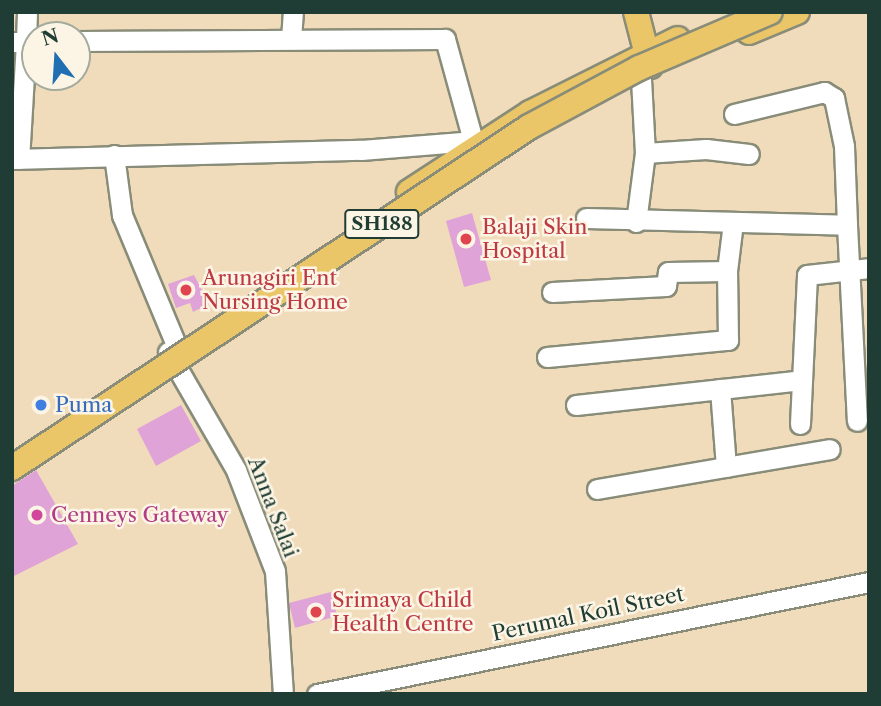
<!DOCTYPE html>
<style>
body{margin:0}
#map{position:relative;width:881px;height:706px;overflow:hidden;background:#f0dcbb;font-family:"Libre Caslon Text",serif}
div>[style]{position:absolute}
.building>*{inset:0;background:#dfa3d8}
.roads{filter:drop-shadow(2px 0 #888c78) drop-shadow(-2px 0 #888c78) drop-shadow(0 2px #888c78) drop-shadow(0 -2px #888c78)}
.minor>*{height:19px;margin:-9.5px;padding:0 9.5px;transform-origin:9.5px;border-radius:9.5px;background:#fff}
.major>*{height:24px;margin:-12px;padding:0 12px;transform-origin:12px;border-radius:12px;background:#eac669}
.bridges{filter:drop-shadow(2px 0 #888c78) drop-shadow(-2px 0 #888c78) drop-shadow(0 2px #888c78) drop-shadow(0 -2px #888c78)}
.major-bridge>*{height:24px;margin:-12px;padding:0 12px;transform-origin:12px;border-radius:12px;background:#eac669}
.dots>*{width:19px;height:19px;translate:-50% -50%;box-sizing:border-box;border:4px solid #fcf5e5;border-radius:50%}
span{translate:-50% -50%;white-space:nowrap;text-align:center;line-height:1.15;-webkit-text-stroke:5px #fcf5e5;paint-order:stroke}
.shield-label span{padding:2px 5px;background:#fcf5e5;border:2px solid;border-radius:5px;-webkit-text-stroke-width:0}
.shield-label{font-size:19px;color:#1f3d34;font-weight:700}
.health-label{font-size:21px;color:#be3a42}
.left{translate:0 -50%;text-align:left}
.shop-label{font-size:21px;color:#366cbe}
.street-label{font-size:21px;color:#1f3d34}
.hotel-label{font-size:21px;color:#b23c85}
.frame{position:absolute;inset:0;border:14px solid #1f3d34;pointer-events:none}
.north{position:absolute;left:21px;top:21px;width:70px;height:70px;box-sizing:border-box;background:#fcf5e5;border:2px solid #a4ab9e;border-radius:50%;rotate:343deg;font-size:19px;font-weight:700;line-height:28px;text-align:center;color:#1f3d34}
.north::after{content:'';display:block;margin:auto;width:24px;height:32px;background:#1f6fb2;clip-path:polygon(50% 0,100% 100%,50% 72%,0 100%)}
</style>
<div id="map">
<div class="building">
<div style="clip-path:polygon(472px 213px,491px 280px,464px 287px,446px 221px)"></div>
<div style="clip-path:polygon(194px 275px,209px 304px,193px 312px,190px 303px,176px 308px,168px 284px)"></div>
<div style="clip-path:polygon(181px 405px,201px 441px,156px 466px,137px 429px)"></div>
<div style="clip-path:polygon(36px 470px,78px 544px,12px 577px,12px 486px)"></div>
<div style="clip-path:polygon(331px 592px,337px 616px,295px 628px,289px 603px)"></div>
</div>
<div class="roads">
<div class="minor">
<div style="left:27px;top:12px;width:30px;rotate:92deg"></div>
<div style="left:26px;top:42px;width:9px"></div>
<div style="left:291px;top:39px;width:27px;rotate:-86deg"></div>
<div style="left:77px;top:41px;width:368px;rotate:-0.3deg"></div>
<div style="left:445px;top:39px;width:113px;rotate:74.6deg"></div>
<div style="left:12px;top:42px;width:14px"></div>
<div style="left:26px;top:42px;width:117px;rotate:93.4deg"></div>
<div style="left:734px;top:114px;width:93px;rotate:-13.7deg"></div>
<div style="left:824px;top:92px;width:12px;rotate:31deg"></div>
<div style="left:834px;top:98px;width:49px;rotate:78.2deg"></div>
<div style="left:844px;top:146px;width:79px;rotate:87.8deg"></div>
<div style="left:645px;top:153px;width:61px;rotate:-3.8deg"></div>
<div style="left:706px;top:149px;width:43px;rotate:6.6deg"></div>
<div style="left:114px;top:155px;width:61px;rotate:82.4deg"></div>
<div style="left:122px;top:215px;width:143px;rotate:67.4deg"></div>
<div style="left:12px;top:159px;width:349px;rotate:-1.5deg"></div>
<div style="left:361px;top:150px;width:111px;rotate:-4.6deg"></div>
<div style="left:586px;top:218px;width:261px;rotate:1.5deg"></div>
<div style="left:847px;top:225px;width:196px;rotate:87.1deg"></div>
<div style="left:636px;top:222px;width:70px;rotate:-82.6deg"></div>
<div style="left:645px;top:153px;width:73px;rotate:-93.1deg"></div>
<div style="left:552px;top:292px;width:114px;rotate:-3deg"></div>
<div style="left:666px;top:286px;width:14px;rotate:-82deg"></div>
<div style="left:668px;top:272px;width:59px;rotate:-1deg"></div>
<div style="left:727px;top:271px;width:49px;rotate:-83deg"></div>
<div style="left:168px;top:352px;width:136px;rotate:60deg"></div>
<div style="left:236px;top:470px;width:108px;rotate:68.9deg"></div>
<div style="left:275px;top:571px;width:123px;rotate:86.3deg"></div>
<div style="left:547px;top:357px;width:182px;rotate:-5.4deg"></div>
<div style="left:728px;top:340px;width:69px;rotate:-90.8deg"></div>
<div style="left:720px;top:389px;width:78px;rotate:85.6deg"></div>
<div style="left:576px;top:405px;width:227px;rotate:-6.3deg"></div>
<div style="left:800px;top:424px;width:149px;rotate:-87.3deg"></div>
<div style="left:807px;top:275px;width:62px;rotate:-6.4deg"></div>
<div style="left:597px;top:489px;width:236px;rotate:-9.7deg"></div>
<div style="left:317px;top:694px;width:563px;rotate:-11.47deg"></div>
</div>
<div class="major">
<div style="left:636px;top:12px;width:56px;rotate:75.5deg"></div>
<div style="left:749px;top:32px;width:52px;rotate:-22.6deg"></div>
<div style="left:409px;top:192px;width:145px;rotate:-33.1deg"></div>
<div style="left:530px;top:113px;width:165px;rotate:-26.6deg"></div>
</div>
</div>
<div class="bridges">
<div class="major-bridge">
<div style="left:12px;top:468px;width:619px;rotate:-33.41deg"></div>
<div style="left:529px;top:127px;width:125px;rotate:-28.2deg"></div>
<div style="left:639px;top:68px;width:142px;rotate:-23.1deg"></div>
</div>
</div>
<div class="dots">
<div style="left:466px;top:239px;background:#e0444e"></div>
<div style="left:186px;top:290px;background:#e0444e"></div>
<div style="left:41px;top:405px;background:#3f7fe0"></div>
<div style="left:37px;top:515px;background:#d1479c"></div>
<div style="left:316px;top:612px;background:#e0444e"></div>
</div>
<div class="shield-label">
<span style="left:382px;top:224px">SH188</span>
</div>
<div class="health-label">
<span class="left" style="left:482px;top:239px">Balaji Skin<br>Hospital</span>
<span class="left" style="left:202px;top:290px">Arunagiri Ent<br>Nursing Home</span>
<span class="left" style="left:332px;top:612px">Srimaya Child<br>Health Centre</span>
</div>
<div class="shop-label">
<span class="left" style="left:55px;top:405px">Puma</span>
</div>
<div class="street-label">
<span style="left:273px;top:507px;rotate:69deg">Anna Salai</span>
<span style="left:588px;top:614px;rotate:-12deg">Perumal Koil Street</span>
</div>
<div class="hotel-label">
<span class="left" style="left:51px;top:515px">Cenneys Gateway</span>
</div>
<div class="frame"></div>
<div class="north">N</div>
</div>
